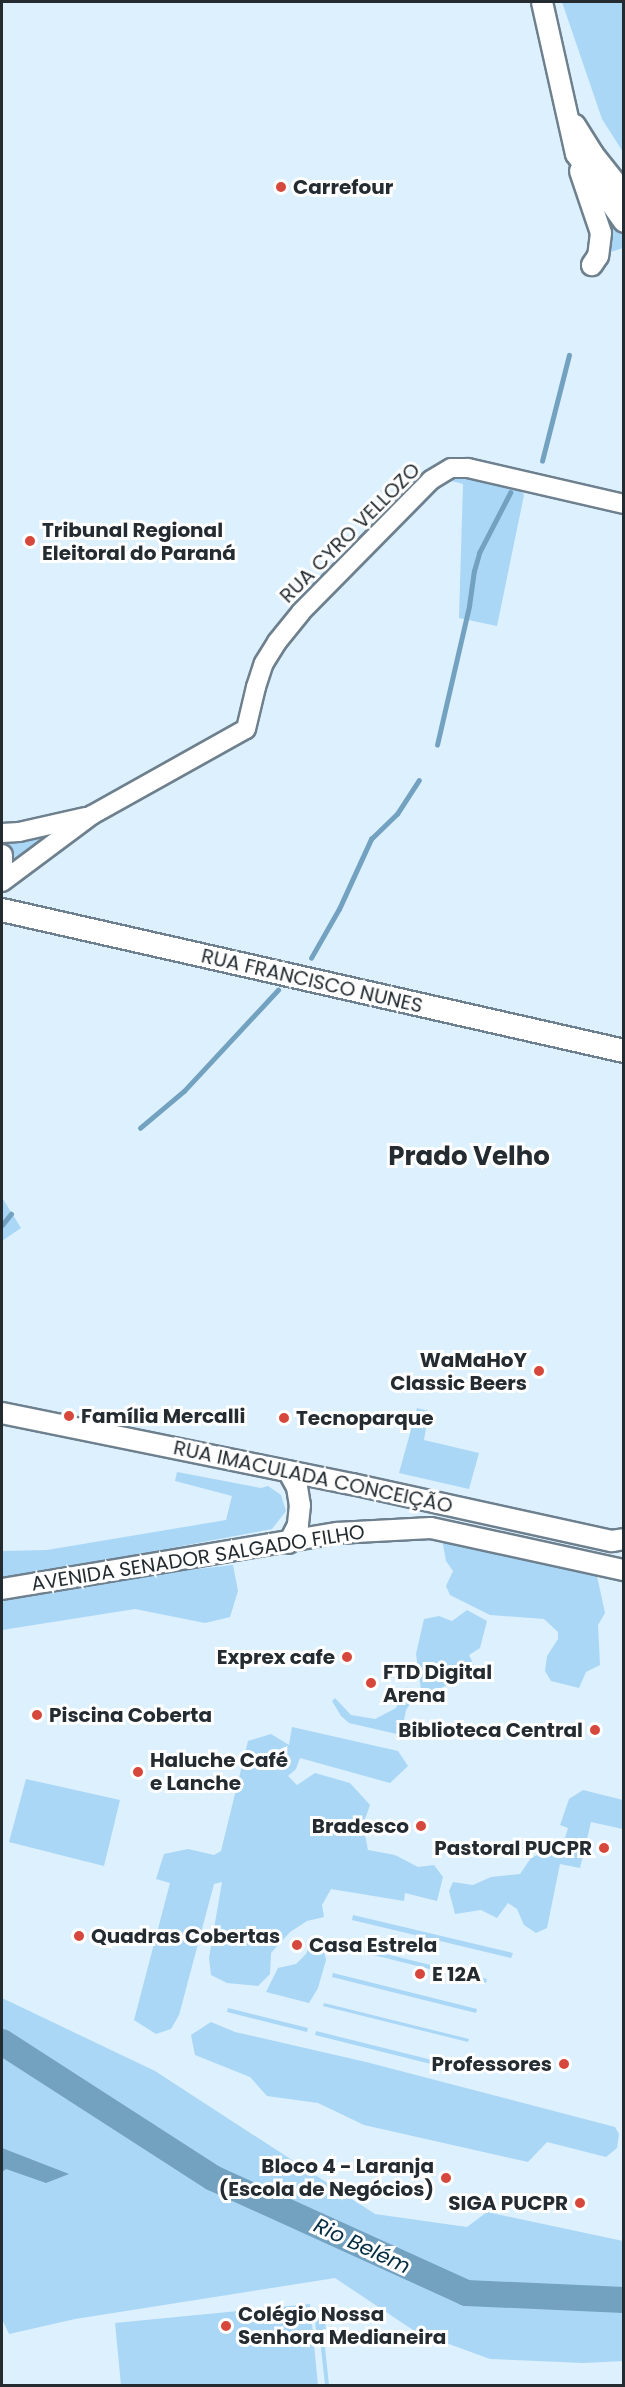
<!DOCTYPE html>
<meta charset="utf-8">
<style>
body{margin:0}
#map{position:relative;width:625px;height:2387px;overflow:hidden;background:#dcf0fe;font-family:Poppins,sans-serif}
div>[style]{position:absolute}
.green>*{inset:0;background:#aad7f6}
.water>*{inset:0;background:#73a1c0}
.stream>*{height:4.5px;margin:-2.25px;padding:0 2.25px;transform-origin:2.25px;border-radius:2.25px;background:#73a1c0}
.river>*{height:26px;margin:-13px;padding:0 13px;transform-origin:13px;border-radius:13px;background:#73a1c0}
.roads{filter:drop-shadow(2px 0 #6e808d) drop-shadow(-2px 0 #6e808d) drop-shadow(0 2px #6e808d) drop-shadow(0 -2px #6e808d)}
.tertiary>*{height:18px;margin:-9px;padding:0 9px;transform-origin:9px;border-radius:9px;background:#fff}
.secondary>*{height:20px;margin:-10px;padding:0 10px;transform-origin:10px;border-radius:10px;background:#fff}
.primary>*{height:22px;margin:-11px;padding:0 11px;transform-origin:11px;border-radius:11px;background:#fff}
.dots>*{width:16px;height:16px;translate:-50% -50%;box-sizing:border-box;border:3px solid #fff;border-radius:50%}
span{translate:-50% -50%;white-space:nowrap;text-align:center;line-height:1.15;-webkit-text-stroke:6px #fff;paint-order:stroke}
.poi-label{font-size:20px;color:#242c31;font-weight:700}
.left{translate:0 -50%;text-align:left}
.right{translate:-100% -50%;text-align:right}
.street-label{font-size:20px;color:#242c31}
.water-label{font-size:21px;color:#052d43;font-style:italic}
.district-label{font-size:26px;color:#242c31;font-weight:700}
.frame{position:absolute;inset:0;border:3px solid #242c31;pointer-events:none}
</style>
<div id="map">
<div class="green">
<div style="clip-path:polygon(562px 2px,623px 2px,623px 152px,602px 119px)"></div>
<div style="clip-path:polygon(590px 188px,623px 231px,623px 248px,608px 253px)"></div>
<div style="clip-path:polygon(453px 473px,519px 486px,524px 495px,497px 626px,459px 618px,463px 484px,444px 479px)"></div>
<div style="clip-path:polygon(65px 828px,8px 865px,3px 839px)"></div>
<div style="clip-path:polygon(3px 1199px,21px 1228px,2px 1241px,2px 1201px)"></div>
<div style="clip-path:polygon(417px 1408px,429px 1411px,424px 1440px,479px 1453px,469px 1489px,399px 1473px)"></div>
<div style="clip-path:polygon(177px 1472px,261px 1488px,268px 1486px,281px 1495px,286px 1511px,272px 1529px,2px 1580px,2px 1551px,47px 1550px,226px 1520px,232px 1496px,175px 1481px)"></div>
<div style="clip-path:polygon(442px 1539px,570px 1568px,597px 1576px,605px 1613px,598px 1625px,600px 1665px,586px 1672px,579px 1688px,551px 1681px,545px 1671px,547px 1656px,558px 1639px,558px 1632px,544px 1619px,490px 1615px,450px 1595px,446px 1586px,453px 1571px,446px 1561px)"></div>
<div style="clip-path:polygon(233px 1565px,238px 1591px,230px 1617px,205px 1623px,135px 1609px,2px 1630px,2px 1597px,127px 1577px)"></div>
<div style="clip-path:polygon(467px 1610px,487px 1621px,480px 1648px,469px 1655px,475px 1667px,464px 1677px,422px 1697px,416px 1654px,424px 1619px,439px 1616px,452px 1621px)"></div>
<div style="clip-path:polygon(407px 1687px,414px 1698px,406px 1710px,401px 1735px,349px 1723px,341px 1716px,332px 1701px,335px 1698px,351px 1715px,375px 1719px,396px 1708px)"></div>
<div style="clip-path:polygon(292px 1727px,398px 1751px,408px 1766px,390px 1783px,300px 1758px,296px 1769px,288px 1776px,297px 1785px,315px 1773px,350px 1783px,370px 1805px,363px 1825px,368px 1850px,395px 1855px,418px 1867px,434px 1865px,443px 1877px,437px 1901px,405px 1893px,404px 1901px,331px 1889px,322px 1905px,324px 1917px,307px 1921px,290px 1932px,271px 1953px,270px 1974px,258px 1986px,227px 1983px,211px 1975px,209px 1958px,222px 1882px,214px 1884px,179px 2015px,171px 2029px,156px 2034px,134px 2020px,170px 1883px,156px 1879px,164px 1854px,188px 1849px,214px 1855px,221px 1851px,248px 1741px,271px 1734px,289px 1745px)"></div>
<div style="clip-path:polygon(26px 1779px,120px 1800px,104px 1866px,9px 1842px)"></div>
<div style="clip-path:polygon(583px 1790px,623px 1800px,623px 1829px,591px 1822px,580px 1868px,560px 1864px,547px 1928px,536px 1933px,524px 1925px,517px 1909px,508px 1903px,497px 1918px,481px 1910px,455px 1914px,449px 1891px,453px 1882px,473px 1885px,491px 1877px,520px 1874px,531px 1858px,546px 1851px,560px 1855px,568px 1828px,560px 1825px,569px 1799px)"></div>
<div style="clip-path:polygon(353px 1915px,513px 1953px,511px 1958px,352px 1920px)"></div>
<div style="clip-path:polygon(316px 1936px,321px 1937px,326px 1960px,318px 1988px,309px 2003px,266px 1992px,278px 1968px,296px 1964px,306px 1954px,310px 1943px)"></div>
<div style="clip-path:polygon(342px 1943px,487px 1979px,486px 1983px,341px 1947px)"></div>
<div style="clip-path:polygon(333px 1973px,477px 2009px,476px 2013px,332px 1977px)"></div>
<div style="clip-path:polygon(2px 1998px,155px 2071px,375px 2214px,467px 2227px,487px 2212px,623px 2241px,623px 2361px,584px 2363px,490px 2359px,416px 2332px,335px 2278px,75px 2319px,9px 2334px,2px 2319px)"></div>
<div style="clip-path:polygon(324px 2003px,469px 2039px,468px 2042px,323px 2006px)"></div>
<div style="clip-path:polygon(228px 2008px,308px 2028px,307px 2032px,227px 2012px)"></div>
<div style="clip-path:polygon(211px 2022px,235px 2032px,366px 2062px,615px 2127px,619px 2134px,617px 2148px,606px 2157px,547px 2142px,528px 2162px,364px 2125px,318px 2103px,267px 2096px,250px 2077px,195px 2055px,191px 2035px)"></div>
<div style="clip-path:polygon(316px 2031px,460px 2067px,459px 2071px,315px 2035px)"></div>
<div style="clip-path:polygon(310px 2304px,318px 2385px,121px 2385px,115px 2323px)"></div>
<div style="clip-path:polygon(323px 2310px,326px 2329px,323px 2329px,329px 2385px,325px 2385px,319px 2330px,316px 2330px,314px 2311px)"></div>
</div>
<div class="water">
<div style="clip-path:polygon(2px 2148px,69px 2174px,46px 2183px,6px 2169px,2px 2172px)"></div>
<div style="clip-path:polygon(623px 2294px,623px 2310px,546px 2295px,616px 2294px)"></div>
</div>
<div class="stream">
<div style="left:542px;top:461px;width:109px;rotate:-75.7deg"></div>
<div style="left:437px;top:745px;width:143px;rotate:-77deg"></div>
<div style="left:469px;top:606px;width:35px;rotate:-82deg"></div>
<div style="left:474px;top:571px;width:19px;rotate:-74deg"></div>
<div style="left:479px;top:553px;width:68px;rotate:-62.7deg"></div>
<div style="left:311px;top:958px;width:56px;rotate:-60.3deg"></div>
<div style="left:339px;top:909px;width:77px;rotate:-65.4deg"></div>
<div style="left:371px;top:839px;width:36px;rotate:-44deg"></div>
<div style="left:397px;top:814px;width:40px;rotate:-57.1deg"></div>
<div style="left:140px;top:1128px;width:57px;rotate:-40.1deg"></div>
<div style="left:184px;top:1091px;width:138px;rotate:-47.1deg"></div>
<div style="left:2px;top:1225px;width:14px;rotate:-51deg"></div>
</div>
<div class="river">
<div style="left:2px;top:2042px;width:251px;rotate:32.8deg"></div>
<div style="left:213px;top:2178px;width:278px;rotate:24.4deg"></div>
<div style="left:466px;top:2293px;width:158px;rotate:2.5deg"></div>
</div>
<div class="roads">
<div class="tertiary">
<div style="left:2px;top:833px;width:17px;rotate:-3deg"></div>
<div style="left:19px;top:832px;width:68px;rotate:-12.8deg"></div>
<div style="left:2px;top:882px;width:112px;rotate:-36.7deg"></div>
<div style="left:92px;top:815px;width:176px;rotate:-29.2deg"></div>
<div style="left:246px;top:729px;width:43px;rotate:-76.6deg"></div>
<div style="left:256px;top:687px;width:25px;rotate:-72deg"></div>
<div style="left:264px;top:663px;width:25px;rotate:-58deg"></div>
<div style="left:277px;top:642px;width:38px;rotate:-51deg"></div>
<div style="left:301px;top:612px;width:185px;rotate:-45.4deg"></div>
<div style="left:431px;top:480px;width:23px;rotate:-31deg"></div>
<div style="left:451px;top:468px;width:17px"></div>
<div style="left:468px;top:468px;width:160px;rotate:13deg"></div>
</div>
<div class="secondary">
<div style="left:542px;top:2px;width:156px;rotate:77.4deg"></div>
<div style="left:576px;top:154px;width:83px;rotate:54.8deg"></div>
<div style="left:575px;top:125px;width:34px;rotate:58deg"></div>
<div style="left:593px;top:154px;width:50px;rotate:51.5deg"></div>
<div style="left:580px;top:171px;width:65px;rotate:71.3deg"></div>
<div style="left:601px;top:233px;width:23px;rotate:97deg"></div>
<div style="left:598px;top:256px;width:11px;rotate:124deg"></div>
<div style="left:2px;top:855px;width:21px;rotate:90deg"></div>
<div style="left:2px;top:1413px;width:357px;rotate:11.5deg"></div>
<div style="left:352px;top:1484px;width:266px;rotate:12.4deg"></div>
<div style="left:612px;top:1541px;width:12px;rotate:-9deg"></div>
<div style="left:288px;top:1471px;width:18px;rotate:61deg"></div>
<div style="left:297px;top:1487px;width:18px;rotate:81deg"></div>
<div style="left:300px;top:1505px;width:20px;rotate:96deg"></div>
<div style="left:298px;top:1525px;width:20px;rotate:117deg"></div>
<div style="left:2px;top:1589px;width:340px;rotate:-9.5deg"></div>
<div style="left:337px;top:1533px;width:94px;rotate:-3deg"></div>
<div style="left:431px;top:1528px;width:198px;rotate:12.3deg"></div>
</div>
<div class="primary">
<div style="left:2px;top:910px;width:638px;rotate:12.77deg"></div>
</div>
</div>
<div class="dots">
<div style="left:281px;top:187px;background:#d6483c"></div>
<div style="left:30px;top:541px;background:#d6483c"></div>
<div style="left:539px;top:1371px;background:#d6483c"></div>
<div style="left:69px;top:1416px;background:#d6483c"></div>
<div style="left:284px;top:1418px;background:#d6483c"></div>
<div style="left:347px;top:1657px;background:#d6483c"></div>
<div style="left:371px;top:1683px;background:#d6483c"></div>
<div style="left:37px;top:1715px;background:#d6483c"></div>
<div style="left:595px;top:1730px;background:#d6483c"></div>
<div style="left:138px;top:1772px;background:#d6483c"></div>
<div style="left:421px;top:1826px;background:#d6483c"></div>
<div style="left:604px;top:1848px;background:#d6483c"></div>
<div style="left:79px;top:1936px;background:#d6483c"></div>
<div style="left:297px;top:1945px;background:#d6483c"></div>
<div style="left:420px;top:1974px;background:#d6483c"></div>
<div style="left:564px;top:2064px;background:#d6483c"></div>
<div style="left:446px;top:2178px;background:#d6483c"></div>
<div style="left:580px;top:2203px;background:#d6483c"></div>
<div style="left:226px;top:2326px;background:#d6483c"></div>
</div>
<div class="poi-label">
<span class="left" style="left:293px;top:187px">Carrefour</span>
<span class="left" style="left:42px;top:542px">Tribunal Regional<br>Eleitoral do Paraná</span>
<span class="right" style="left:527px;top:1372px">WaMaHoY<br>Classic Beers</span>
<span class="left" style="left:81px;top:1416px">Família Mercalli</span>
<span class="left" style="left:296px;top:1418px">Tecnoparque</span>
<span class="right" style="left:335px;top:1657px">Exprex cafe</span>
<span class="left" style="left:383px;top:1684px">FTD Digital<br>Arena</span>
<span class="left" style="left:49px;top:1715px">Piscina Coberta</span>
<span class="right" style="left:583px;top:1730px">Biblioteca Central</span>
<span class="left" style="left:150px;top:1772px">Haluche Café<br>e Lanche</span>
<span class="right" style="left:409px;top:1826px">Bradesco</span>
<span class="right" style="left:592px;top:1848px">Pastoral PUCPR</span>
<span class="left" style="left:91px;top:1936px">Quadras Cobertas</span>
<span class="left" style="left:309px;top:1945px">Casa Estrela</span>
<span class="left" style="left:432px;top:1974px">E 12A</span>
<span class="right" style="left:552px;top:2064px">Professores</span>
<span class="right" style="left:434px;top:2178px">Bloco 4 - Laranja<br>(Escola de Negócios)</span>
<span class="right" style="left:568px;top:2203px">SIGA PUCPR</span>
<span class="left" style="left:238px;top:2326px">Colégio Nossa<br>Senhora Medianeira</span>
</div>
<div class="street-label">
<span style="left:350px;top:533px;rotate:-45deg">RUA CYRO VELLOZO</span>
<span style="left:312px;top:981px;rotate:13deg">RUA FRANCISCO NUNES</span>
<span style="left:313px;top:1477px;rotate:12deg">RUA IMACULADA CONCEIÇÃO</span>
<span style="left:198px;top:1558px;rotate:-9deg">AVENIDA SENADOR SALGADO FILHO</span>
</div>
<div class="water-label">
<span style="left:362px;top:2246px;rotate:25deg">Rio Belém</span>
</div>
<div class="district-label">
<span style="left:469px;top:1157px">Prado Velho</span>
</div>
<div class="frame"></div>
</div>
